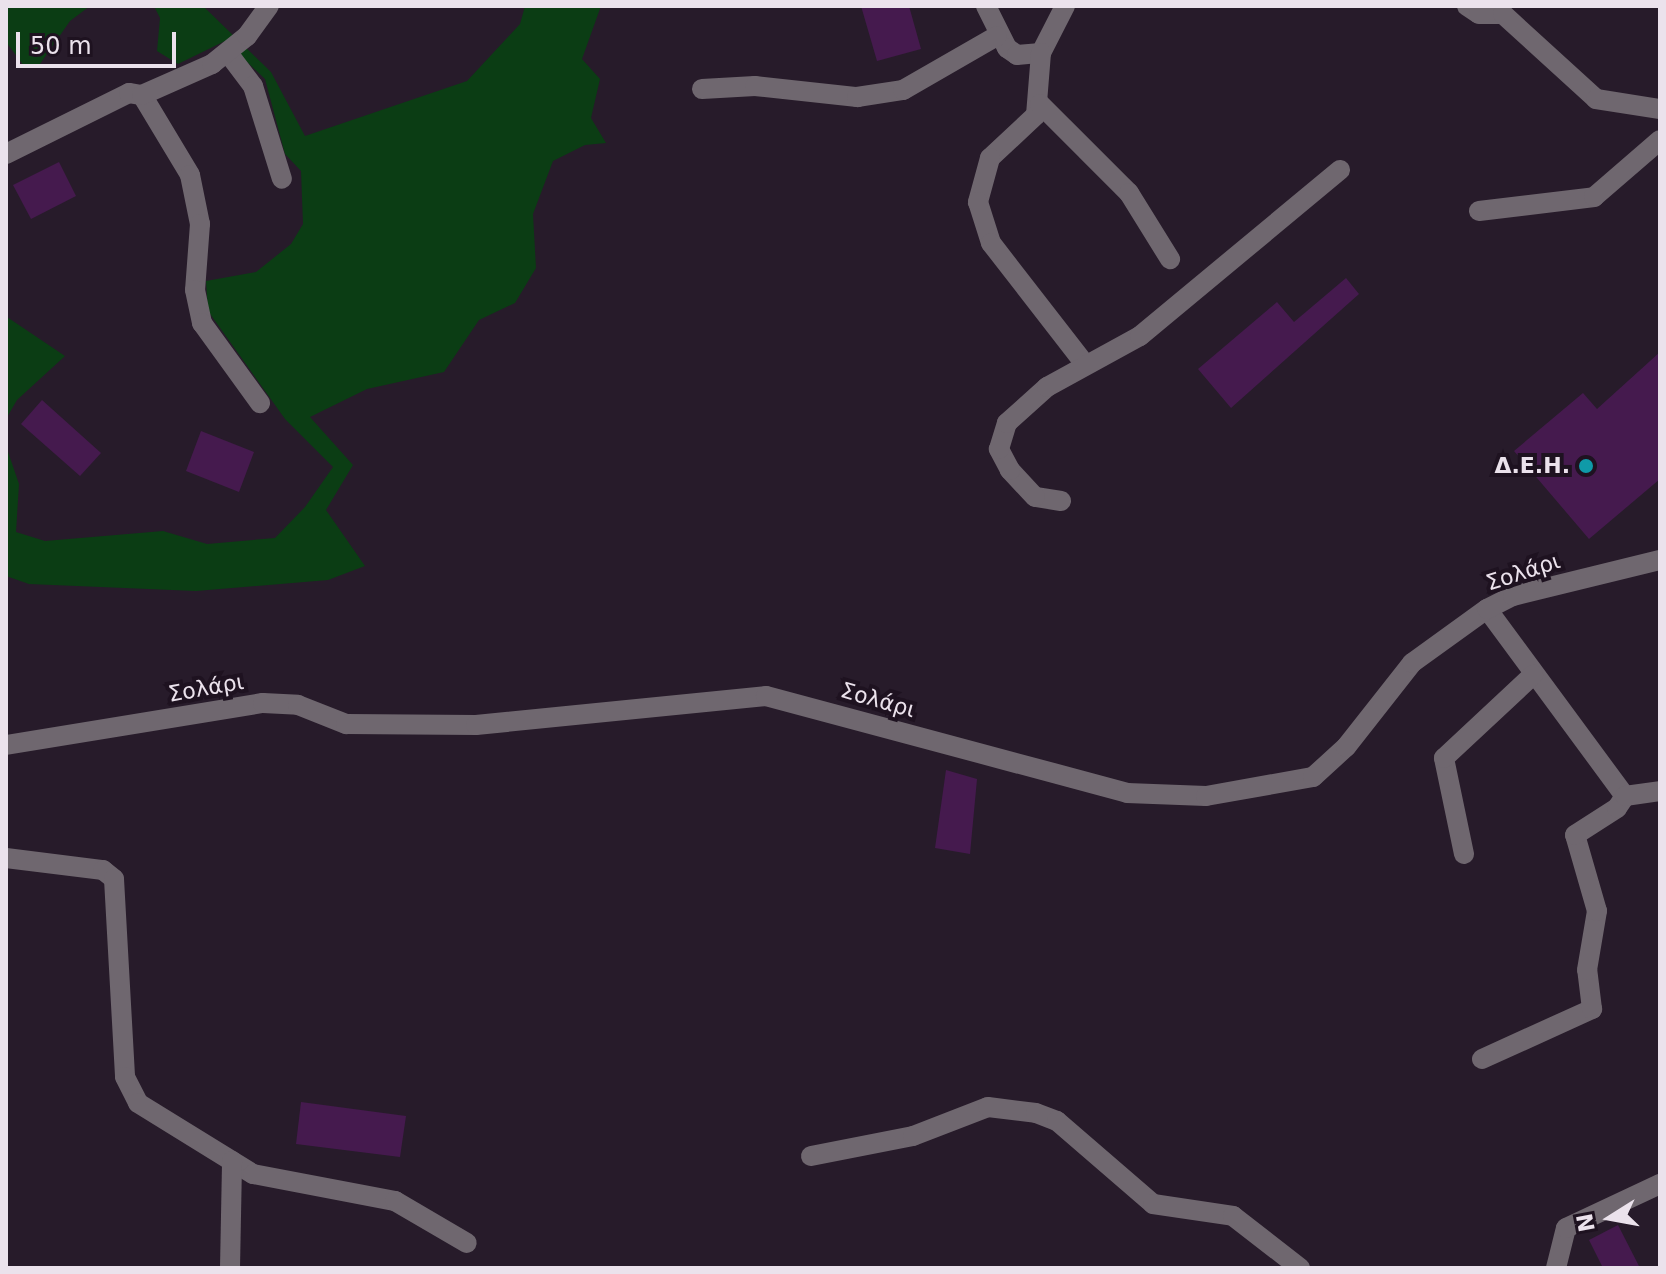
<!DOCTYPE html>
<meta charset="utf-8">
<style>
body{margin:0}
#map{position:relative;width:1666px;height:1274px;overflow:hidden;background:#271b2a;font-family:"DejaVu Sans",sans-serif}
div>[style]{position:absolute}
.green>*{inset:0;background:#0b3d14}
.building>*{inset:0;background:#451a4e}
.minor>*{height:20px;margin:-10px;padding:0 10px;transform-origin:10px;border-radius:10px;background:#6f676f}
.dots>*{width:22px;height:22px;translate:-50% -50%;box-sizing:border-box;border:4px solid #1e1220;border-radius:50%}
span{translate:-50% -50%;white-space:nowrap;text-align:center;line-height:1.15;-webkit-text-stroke:8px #1e1220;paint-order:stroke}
.poi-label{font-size:22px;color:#ebe2ec;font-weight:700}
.right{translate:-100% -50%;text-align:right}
.street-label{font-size:22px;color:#ebe2ec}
.frame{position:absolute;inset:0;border:8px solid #ebe2ec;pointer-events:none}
.north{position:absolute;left:1570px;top:1178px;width:80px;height:80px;-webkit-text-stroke:6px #1e1220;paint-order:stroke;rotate:259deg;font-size:22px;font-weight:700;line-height:32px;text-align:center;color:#ebe2ec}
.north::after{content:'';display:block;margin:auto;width:28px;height:36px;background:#ebe2ec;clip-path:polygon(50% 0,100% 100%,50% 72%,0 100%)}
.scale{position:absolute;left:16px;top:32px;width:160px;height:36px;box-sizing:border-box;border:4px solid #ebe2ec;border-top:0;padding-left:10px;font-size:24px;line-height:28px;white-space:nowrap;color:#ebe2ec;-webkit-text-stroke:6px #1e1220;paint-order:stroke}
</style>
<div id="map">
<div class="green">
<div style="clip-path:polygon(6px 6px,90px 6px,70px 21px,40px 64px,24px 66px,6px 42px)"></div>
<div style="clip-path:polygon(154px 6px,203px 6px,271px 72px,305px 136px,467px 81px,520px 24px,525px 6px,601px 6px,582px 59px,600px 79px,591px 118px,606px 143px,585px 145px,553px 161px,533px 214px,536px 268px,515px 303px,479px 320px,444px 372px,367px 389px,310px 417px,353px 465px,326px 510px,365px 566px,328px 580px,196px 591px,29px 584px,6px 576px,6px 446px,19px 484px,16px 532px,45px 541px,163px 531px,207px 544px,275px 538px,305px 507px,333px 467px,285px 419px,208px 311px,206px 281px,256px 272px,291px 244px,303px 224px,301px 171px,285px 154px,265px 79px,225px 41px,178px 64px,157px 51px,160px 18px)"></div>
<div style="clip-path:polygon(7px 317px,65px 356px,17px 400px,6px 419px)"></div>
</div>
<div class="building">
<div style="clip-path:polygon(861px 6px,909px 6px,921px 49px,877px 61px)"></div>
<div style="clip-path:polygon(59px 162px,76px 196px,31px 219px,13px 185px)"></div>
<div style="clip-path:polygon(1346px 278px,1359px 294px,1231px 408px,1198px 369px,1277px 302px,1294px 322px)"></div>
<div style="clip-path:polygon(1660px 352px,1660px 479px,1589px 539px,1514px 451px,1583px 393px,1597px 409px)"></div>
<div style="clip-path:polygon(42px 400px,101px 453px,80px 476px,21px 424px)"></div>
<div style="clip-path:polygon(201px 431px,254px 452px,239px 492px,186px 471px)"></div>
<div style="clip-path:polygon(946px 770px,977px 779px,970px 854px,935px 848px)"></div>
<div style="clip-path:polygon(301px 1102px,406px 1116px,400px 1157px,296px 1144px)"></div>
<div style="clip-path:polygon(1618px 1225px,1640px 1268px,1603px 1268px,1589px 1240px)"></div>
</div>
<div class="minor">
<div style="left:986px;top:6px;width:47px;rotate:63.4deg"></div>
<div style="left:1007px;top:48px;width:12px;rotate:35deg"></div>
<div style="left:1017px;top:55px;width:24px;rotate:-5deg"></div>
<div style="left:1065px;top:6px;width:53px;rotate:117.1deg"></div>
<div style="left:1041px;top:53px;width:62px;rotate:94.6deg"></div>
<div style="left:1036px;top:115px;width:63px;rotate:136.9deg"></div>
<div style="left:990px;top:158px;width:46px;rotate:105.3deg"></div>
<div style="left:978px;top:202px;width:43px;rotate:72.4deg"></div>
<div style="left:991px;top:243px;width:153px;rotate:52.2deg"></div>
<div style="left:1467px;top:6px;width:14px;rotate:34deg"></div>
<div style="left:1479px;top:14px;width:24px"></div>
<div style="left:1503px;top:14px;width:126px;rotate:42.4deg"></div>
<div style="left:1596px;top:99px;width:65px;rotate:8.9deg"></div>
<div style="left:228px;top:53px;width:41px;rotate:52.9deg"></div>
<div style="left:253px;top:86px;width:97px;rotate:72.7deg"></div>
<div style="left:702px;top:89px;width:53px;rotate:-3.2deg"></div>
<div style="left:755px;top:86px;width:103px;rotate:6.2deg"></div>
<div style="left:857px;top:97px;width:47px;rotate:-8.7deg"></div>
<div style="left:903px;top:90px;width:108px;rotate:-29.9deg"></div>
<div style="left:142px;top:95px;width:93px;rotate:59deg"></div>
<div style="left:190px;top:175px;width:50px;rotate:78.5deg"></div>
<div style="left:200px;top:224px;width:66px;rotate:94.3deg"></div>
<div style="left:195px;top:290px;width:34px;rotate:78deg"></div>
<div style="left:202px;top:323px;width:99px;rotate:54.1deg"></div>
<div style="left:1040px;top:104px;width:126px;rotate:45deg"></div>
<div style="left:1129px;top:193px;width:78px;rotate:58.2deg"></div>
<div style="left:6px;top:154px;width:137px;rotate:-26.4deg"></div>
<div style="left:129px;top:93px;width:13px;rotate:9deg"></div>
<div style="left:142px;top:95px;width:77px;rotate:-23.9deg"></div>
<div style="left:212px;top:64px;width:45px;rotate:-38.7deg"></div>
<div style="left:247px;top:36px;width:37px;rotate:-54deg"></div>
<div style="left:1479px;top:211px;width:116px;rotate:-6.9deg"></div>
<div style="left:1594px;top:197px;width:87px;rotate:-40.8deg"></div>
<div style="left:1061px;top:501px;width:26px;rotate:-171deg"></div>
<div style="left:1035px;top:497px;width:37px;rotate:-133deg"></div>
<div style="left:1010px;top:470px;width:24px;rotate:-118deg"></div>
<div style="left:999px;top:449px;width:27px;rotate:-73deg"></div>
<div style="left:1007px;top:423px;width:54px;rotate:-42deg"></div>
<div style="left:1047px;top:387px;width:106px;rotate:-28.7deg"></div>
<div style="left:1140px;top:336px;width:260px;rotate:-39.7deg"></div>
<div style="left:1487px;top:609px;width:232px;rotate:53.6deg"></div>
<div style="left:6px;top:745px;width:260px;rotate:-9.3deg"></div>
<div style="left:263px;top:703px;width:35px;rotate:3deg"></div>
<div style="left:298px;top:705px;width:52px;rotate:21.6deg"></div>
<div style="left:346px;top:724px;width:130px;rotate:0.4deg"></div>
<div style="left:476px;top:725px;width:291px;rotate:-5.7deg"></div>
<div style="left:766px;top:696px;width:374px;rotate:15deg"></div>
<div style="left:1127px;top:793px;width:79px;rotate:2.2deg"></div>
<div style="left:1206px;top:796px;width:109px;rotate:-10.1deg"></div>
<div style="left:1313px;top:777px;width:45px;rotate:-42.3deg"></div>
<div style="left:1346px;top:747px;width:107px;rotate:-51.8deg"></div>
<div style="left:1412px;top:663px;width:92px;rotate:-35.8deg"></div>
<div style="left:1487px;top:609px;width:29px;rotate:-27deg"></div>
<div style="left:1513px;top:596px;width:151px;rotate:-13.8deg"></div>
<div style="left:1464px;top:854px;width:98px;rotate:-101.8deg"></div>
<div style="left:1444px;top:758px;width:122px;rotate:-43deg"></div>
<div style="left:6px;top:858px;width:98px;rotate:7.1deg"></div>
<div style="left:103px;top:870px;width:14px;rotate:39deg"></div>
<div style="left:114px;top:879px;width:198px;rotate:86.8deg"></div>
<div style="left:125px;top:1077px;width:29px;rotate:63deg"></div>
<div style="left:138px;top:1103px;width:135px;rotate:31.7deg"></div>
<div style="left:253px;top:1174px;width:145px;rotate:10.8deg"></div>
<div style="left:395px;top:1201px;width:83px;rotate:30.3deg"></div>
<div style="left:1482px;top:1059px;width:121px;rotate:-24.4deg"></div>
<div style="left:1592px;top:1009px;width:39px;rotate:-97deg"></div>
<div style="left:1587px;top:970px;width:60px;rotate:-80.4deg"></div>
<div style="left:1597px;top:911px;width:79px;rotate:-106.1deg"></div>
<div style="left:1575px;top:835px;width:50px;rotate:-32.7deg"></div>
<div style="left:1617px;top:808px;width:14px;rotate:-56deg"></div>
<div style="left:1625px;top:796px;width:35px;rotate:-8deg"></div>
<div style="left:811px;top:1156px;width:104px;rotate:-11.1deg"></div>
<div style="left:913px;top:1136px;width:80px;rotate:-21.1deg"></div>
<div style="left:988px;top:1107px;width:48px;rotate:7.1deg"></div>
<div style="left:1036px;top:1113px;width:22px;rotate:21deg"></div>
<div style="left:1057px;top:1121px;width:127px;rotate:40.8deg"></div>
<div style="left:1153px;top:1204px;width:81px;rotate:8.5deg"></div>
<div style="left:1233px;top:1216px;width:85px;rotate:37.8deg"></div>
<div style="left:230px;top:1268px;width:107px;rotate:-88.9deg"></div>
<div style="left:1556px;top:1268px;width:41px;rotate:-76deg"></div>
<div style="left:1566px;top:1228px;width:104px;rotate:-25.1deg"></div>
</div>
<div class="dots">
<div style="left:1586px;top:466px;background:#0f9aa8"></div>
</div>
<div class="poi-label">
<span class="right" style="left:1570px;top:466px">Δ.Ε.Η.</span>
</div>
<div class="street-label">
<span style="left:1523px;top:572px;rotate:-18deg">Σολάρι</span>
<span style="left:206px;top:688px;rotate:-10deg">Σολάρι</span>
<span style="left:878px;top:700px;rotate:16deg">Σολάρι</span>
</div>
<div class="frame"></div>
<div class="north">N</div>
<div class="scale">50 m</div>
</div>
